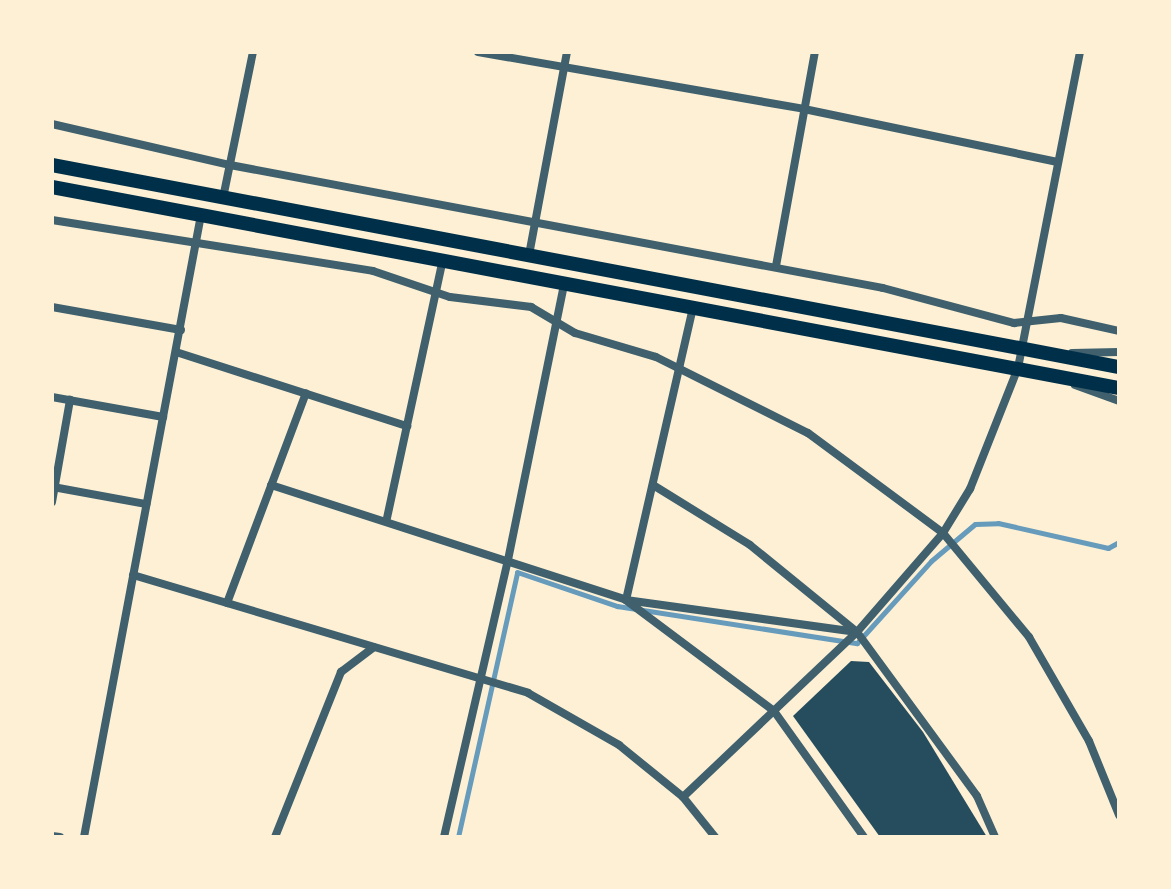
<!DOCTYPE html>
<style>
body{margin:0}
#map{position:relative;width:1171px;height:889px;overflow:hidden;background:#fdf0d5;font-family:"Sofia Sans Condensed",sans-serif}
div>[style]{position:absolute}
.stream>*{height:5px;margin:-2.5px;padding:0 2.5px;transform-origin:2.5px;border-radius:2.5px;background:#669bbc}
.building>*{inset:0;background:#264d5e}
.minor>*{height:8px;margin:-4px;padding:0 4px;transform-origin:4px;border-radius:4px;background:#3f606c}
.trunk>*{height:14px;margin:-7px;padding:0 7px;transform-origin:7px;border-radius:7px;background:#003049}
span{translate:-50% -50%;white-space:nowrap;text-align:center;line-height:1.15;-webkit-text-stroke:6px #fdf0d5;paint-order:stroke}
.frame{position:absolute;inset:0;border:54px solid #fdf0d5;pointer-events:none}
</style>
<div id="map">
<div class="stream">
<div style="left:458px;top:837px;width:271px;rotate:-77.4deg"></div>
<div style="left:517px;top:572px;width:106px;rotate:18.8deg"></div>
<div style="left:617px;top:606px;width:243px;rotate:8.8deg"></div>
<div style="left:857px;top:643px;width:110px;rotate:-47.9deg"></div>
<div style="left:931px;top:561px;width:57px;rotate:-40.1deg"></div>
<div style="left:975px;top:524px;width:23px;rotate:-2deg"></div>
<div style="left:998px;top:523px;width:113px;rotate:12.8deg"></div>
<div style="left:1108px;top:548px;width:13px;rotate:-29deg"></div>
</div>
<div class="building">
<div style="clip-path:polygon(851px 661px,869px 662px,923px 732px,987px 837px,880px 837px,793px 716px)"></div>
</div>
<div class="minor">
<div style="left:478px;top:52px;width:331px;rotate:9.9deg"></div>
<div style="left:804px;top:109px;width:259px;rotate:11.8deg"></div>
<div style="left:52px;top:124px;width:183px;rotate:13deg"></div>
<div style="left:230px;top:165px;width:664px;rotate:10.67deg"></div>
<div style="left:883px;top:288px;width:136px;rotate:15deg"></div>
<div style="left:1014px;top:323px;width:47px;rotate:-6.1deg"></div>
<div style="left:1061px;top:318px;width:59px;rotate:12.6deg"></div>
<div style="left:223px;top:198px;width:149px;rotate:-78.4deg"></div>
<div style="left:52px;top:220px;width:325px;rotate:9deg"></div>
<div style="left:373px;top:271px;width:81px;rotate:18.7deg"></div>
<div style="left:450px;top:297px;width:82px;rotate:7deg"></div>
<div style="left:531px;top:307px;width:51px;rotate:30.6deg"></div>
<div style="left:575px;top:333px;width:84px;rotate:16.5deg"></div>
<div style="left:656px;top:357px;width:170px;rotate:26.6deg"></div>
<div style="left:808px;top:433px;width:168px;rotate:36.5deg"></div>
<div style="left:943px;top:533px;width:135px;rotate:50.4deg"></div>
<div style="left:1029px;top:637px;width:120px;rotate:60deg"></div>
<div style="left:1089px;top:741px;width:80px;rotate:67.9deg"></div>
<div style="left:529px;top:255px;width:207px;rotate:-79.4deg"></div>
<div style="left:776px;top:266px;width:218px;rotate:-79.7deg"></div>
<div style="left:52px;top:307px;width:131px;rotate:10.1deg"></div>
<div style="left:176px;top:352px;width:243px;rotate:17.8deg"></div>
<div style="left:1072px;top:353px;width:47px;rotate:-1.2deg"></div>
<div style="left:1075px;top:385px;width:47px;rotate:20deg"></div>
<div style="left:52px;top:397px;width:113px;rotate:10.2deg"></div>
<div style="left:271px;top:485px;width:373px;rotate:17.9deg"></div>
<div style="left:626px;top:600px;width:233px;rotate:7.9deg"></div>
<div style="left:653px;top:485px;width:114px;rotate:31.7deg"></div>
<div style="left:750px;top:545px;width:138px;rotate:39.1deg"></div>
<div style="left:857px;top:632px;width:203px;rotate:53.8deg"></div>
<div style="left:977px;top:796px;width:45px;rotate:66.3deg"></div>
<div style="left:53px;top:487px;width:95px;rotate:10.4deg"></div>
<div style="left:52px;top:502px;width:104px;rotate:-80deg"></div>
<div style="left:387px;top:518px;width:264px;rotate:-77.8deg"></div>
<div style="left:133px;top:575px;width:412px;rotate:16.6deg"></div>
<div style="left:528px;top:693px;width:105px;rotate:29.7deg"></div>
<div style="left:619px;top:745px;width:82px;rotate:39.1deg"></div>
<div style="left:683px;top:797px;width:51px;rotate:51.3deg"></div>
<div style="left:626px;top:600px;width:301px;rotate:-77.1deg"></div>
<div style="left:627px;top:601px;width:184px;rotate:36.8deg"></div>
<div style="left:774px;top:711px;width:155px;rotate:54.5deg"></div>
<div style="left:227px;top:603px;width:224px;rotate:-69.4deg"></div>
<div style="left:683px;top:797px;width:240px;rotate:-43.5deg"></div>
<div style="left:857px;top:632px;width:131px;rotate:-49deg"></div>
<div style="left:943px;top:533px;width:52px;rotate:-58.5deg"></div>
<div style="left:970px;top:489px;width:130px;rotate:-68.4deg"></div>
<div style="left:1018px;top:368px;width:322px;rotate:-78.9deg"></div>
<div style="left:52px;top:836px;width:8px;rotate:7deg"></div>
<div style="left:84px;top:837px;width:633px;rotate:-79.35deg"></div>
<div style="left:275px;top:837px;width:178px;rotate:-68.2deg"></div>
<div style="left:341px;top:672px;width:41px;rotate:-37.1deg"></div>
<div style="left:444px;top:837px;width:284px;rotate:-77deg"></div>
<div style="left:508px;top:560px;width:282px;rotate:-78.5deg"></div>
</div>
<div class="trunk">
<div style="left:52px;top:165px;width:1086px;rotate:10.72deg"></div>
<div style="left:52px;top:187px;width:1086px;rotate:10.67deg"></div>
</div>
<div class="frame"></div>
</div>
